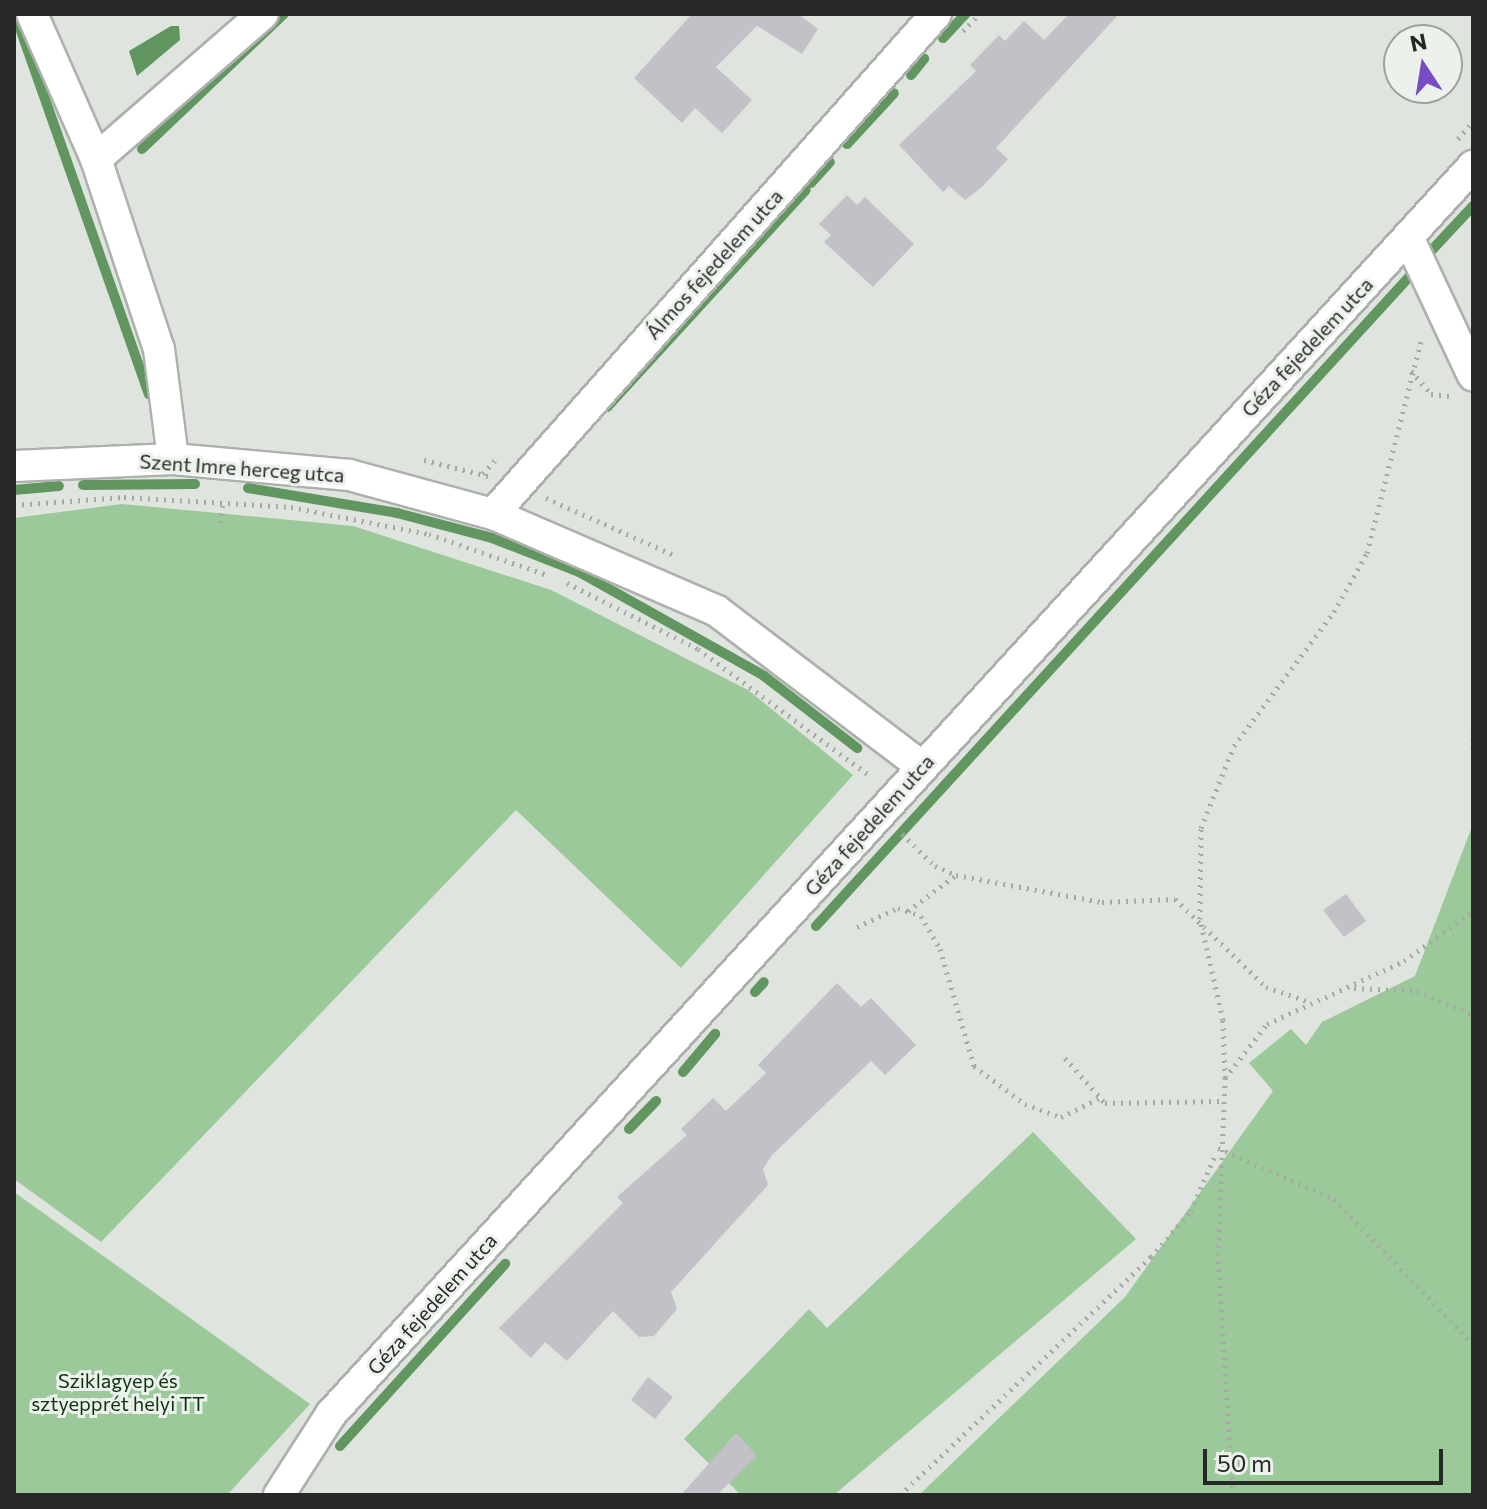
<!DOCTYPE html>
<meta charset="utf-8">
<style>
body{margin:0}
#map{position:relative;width:1487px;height:1509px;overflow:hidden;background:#dfe4df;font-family:Commissioner,sans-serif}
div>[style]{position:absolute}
.green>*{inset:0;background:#9bc999}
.water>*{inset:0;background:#619660}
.stream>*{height:10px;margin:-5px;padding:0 5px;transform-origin:5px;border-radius:5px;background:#619660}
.building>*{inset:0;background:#c3c1c8}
.path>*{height:5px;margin-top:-2.5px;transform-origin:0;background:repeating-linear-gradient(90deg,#a6aaa6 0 2px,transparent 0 8px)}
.roads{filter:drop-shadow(2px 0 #acb1ac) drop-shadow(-2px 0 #acb1ac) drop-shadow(0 2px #acb1ac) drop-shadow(0 -2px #acb1ac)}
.street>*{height:30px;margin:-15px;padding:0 15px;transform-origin:15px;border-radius:15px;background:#fff}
span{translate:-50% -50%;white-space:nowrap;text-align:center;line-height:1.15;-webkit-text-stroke:6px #ecf1ec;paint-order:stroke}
.street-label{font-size:20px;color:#272927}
.park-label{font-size:20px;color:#0c330e}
.frame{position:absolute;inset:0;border:16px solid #272927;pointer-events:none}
.north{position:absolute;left:1383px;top:24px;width:80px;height:80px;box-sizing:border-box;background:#ecf1ec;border:2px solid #9da19d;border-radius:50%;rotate:348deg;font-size:22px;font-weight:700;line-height:32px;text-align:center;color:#272927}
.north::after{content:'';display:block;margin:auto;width:28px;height:36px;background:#774cc5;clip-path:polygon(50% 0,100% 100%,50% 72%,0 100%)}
.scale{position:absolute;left:1203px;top:1449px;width:240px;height:36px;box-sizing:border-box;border:4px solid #272927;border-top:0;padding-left:10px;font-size:24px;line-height:28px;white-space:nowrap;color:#272927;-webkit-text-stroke:6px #ecf1ec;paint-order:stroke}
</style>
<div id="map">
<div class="green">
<div style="clip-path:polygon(122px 504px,353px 526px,551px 590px,748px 690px,853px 775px,681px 968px,516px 810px,101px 1242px,14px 1179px,14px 518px)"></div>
<div style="clip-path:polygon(1473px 824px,1473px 1495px,919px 1495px,1125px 1297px,1273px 1091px,1249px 1063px,1291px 1029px,1306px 1045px,1322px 1022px,1415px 976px)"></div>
<div style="clip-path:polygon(1033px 1132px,1136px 1239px,834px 1495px,741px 1495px,684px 1439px,809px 1309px,827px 1328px)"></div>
<div style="clip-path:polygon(14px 1192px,310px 1404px,227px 1495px,14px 1495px)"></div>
</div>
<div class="water">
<div style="clip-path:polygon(171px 26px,179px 26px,180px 40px,137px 76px,129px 51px)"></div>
</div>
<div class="stream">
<div style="left:15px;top:14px;width:403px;rotate:70.6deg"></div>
<div style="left:943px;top:38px;width:33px;rotate:-47deg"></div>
<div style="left:911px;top:75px;width:21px;rotate:-51deg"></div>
<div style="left:847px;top:144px;width:69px;rotate:-47.3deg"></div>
<div style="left:142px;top:149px;width:196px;rotate:-43.6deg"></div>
<div style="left:811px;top:183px;width:28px;rotate:-48deg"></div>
<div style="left:1431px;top:251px;width:62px;rotate:-47deg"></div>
<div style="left:607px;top:407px;width:294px;rotate:-47.5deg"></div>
<div style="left:83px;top:485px;width:112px;rotate:-0.5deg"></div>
<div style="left:248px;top:488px;width:151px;rotate:9.5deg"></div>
<div style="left:397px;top:513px;width:98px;rotate:14.7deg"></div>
<div style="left:492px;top:538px;width:93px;rotate:21.3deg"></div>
<div style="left:579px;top:572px;width:212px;rotate:29.3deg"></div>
<div style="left:764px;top:676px;width:118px;rotate:37.7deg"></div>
<div style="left:14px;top:490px;width:45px;rotate:-5.1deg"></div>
<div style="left:816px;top:926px;width:881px;rotate:-47.58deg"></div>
<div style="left:755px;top:992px;width:13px;rotate:-48deg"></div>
<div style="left:683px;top:1072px;width:50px;rotate:-49.9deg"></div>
<div style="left:629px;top:1129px;width:39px;rotate:-46deg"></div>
<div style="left:340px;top:1446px;width:246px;rotate:-47.8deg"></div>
</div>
<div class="building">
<div style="clip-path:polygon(692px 14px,798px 14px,818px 29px,802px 54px,757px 26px,716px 67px,752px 100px,722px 133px,695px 108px,682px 123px,634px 78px)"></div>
<div style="clip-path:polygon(1069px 14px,1119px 14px,996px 148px,1008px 159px,982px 187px,965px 200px,949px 186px,943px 192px,899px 145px,976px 71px,970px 65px,999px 35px,1005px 41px,1024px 21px,1044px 40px)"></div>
<div style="clip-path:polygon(847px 195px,857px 205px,865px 197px,914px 244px,873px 287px,824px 242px,831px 235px,819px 224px)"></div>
<div style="clip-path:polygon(1346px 894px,1366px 921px,1344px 937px,1323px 910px)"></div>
<div style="clip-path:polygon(837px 983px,861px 1007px,871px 998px,916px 1045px,885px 1075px,871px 1061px,772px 1155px,763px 1169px,768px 1185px,671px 1292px,677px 1309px,654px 1336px,639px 1337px,613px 1311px,567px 1361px,545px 1342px,531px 1358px,499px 1328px,623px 1203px,617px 1197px,687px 1135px,681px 1129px,713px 1098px,726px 1111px,766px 1073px,758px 1065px)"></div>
<div style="clip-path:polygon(648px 1377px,673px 1397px,655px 1419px,631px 1400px)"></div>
<div style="clip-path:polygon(736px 1433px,757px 1456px,717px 1495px,681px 1495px)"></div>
</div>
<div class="path">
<div style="left:963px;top:31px;width:23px;rotate:-47deg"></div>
<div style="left:1458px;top:139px;width:23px;rotate:-49deg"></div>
<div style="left:1411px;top:371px;width:30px;rotate:49deg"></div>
<div style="left:1431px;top:394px;width:19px;rotate:6deg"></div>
<div style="left:424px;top:460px;width:66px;rotate:14deg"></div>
<div style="left:483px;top:474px;width:23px;rotate:-49deg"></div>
<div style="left:546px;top:498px;width:138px;rotate:24deg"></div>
<div style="left:14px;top:505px;width:110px;rotate:-4.2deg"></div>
<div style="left:124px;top:497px;width:167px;rotate:3.4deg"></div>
<div style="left:291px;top:507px;width:141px;rotate:11.1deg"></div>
<div style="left:429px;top:534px;width:128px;rotate:19.1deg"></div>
<div style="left:221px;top:523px;width:22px;rotate:-85deg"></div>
<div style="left:567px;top:583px;width:147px;rotate:26.7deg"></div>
<div style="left:698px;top:649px;width:214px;rotate:36.4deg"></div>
<div style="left:1473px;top:730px;width:22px;rotate:90deg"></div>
<div style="left:902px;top:834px;width:46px;rotate:44.1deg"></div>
<div style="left:935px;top:866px;width:23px;rotate:23deg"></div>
<div style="left:956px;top:875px;width:148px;rotate:10.5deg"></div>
<div style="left:1102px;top:902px;width:73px;rotate:-2.4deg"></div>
<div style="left:1175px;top:899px;width:127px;rotate:44deg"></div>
<div style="left:1266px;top:987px;width:46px;rotate:18.8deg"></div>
<div style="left:908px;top:911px;width:60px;rotate:-36.9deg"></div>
<div style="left:857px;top:927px;width:45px;rotate:-24.9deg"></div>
<div style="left:898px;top:908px;width:24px;rotate:19deg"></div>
<div style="left:921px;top:916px;width:38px;rotate:60deg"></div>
<div style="left:940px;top:949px;width:122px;rotate:73.8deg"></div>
<div style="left:974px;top:1066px;width:64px;rotate:36.7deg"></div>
<div style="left:1025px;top:1104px;width:38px;rotate:20deg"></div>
<div style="left:1061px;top:1117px;width:43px;rotate:-26deg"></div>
<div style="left:1354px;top:988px;width:63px;rotate:2.7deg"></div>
<div style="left:1417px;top:991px;width:61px;rotate:23.2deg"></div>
<div style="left:1065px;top:1058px;width:60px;rotate:48.4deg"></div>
<div style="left:1105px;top:1103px;width:118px;rotate:-1deg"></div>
<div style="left:1225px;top:1078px;width:58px;rotate:-92deg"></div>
<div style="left:1223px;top:1020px;width:104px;rotate:-102.8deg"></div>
<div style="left:1200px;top:919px;width:91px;rotate:-89.4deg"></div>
<div style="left:1201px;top:828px;width:88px;rotate:-68.1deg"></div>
<div style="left:1234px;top:746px;width:167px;rotate:-53.3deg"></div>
<div style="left:1334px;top:612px;width:68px;rotate:-60.8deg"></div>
<div style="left:1367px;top:553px;width:222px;rotate:-75.7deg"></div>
<div style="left:1218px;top:1148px;width:127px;rotate:23.7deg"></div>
<div style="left:1334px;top:1199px;width:201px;rotate:46.2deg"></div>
<div style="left:571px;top:1495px;width:15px"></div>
<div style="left:900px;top:1495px;width:346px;rotate:-43.5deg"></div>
<div style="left:1151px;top:1257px;width:61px;rotate:-49deg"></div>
<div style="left:1191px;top:1211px;width:63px;rotate:-66.7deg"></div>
<div style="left:1233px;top:1495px;width:240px;rotate:-93.6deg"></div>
<div style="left:1218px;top:1255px;width:177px;rotate:-87.7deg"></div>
<div style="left:1225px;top:1078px;width:68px;rotate:-52.1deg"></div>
<div style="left:1267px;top:1024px;width:151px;rotate:-24.7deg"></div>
<div style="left:1404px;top:961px;width:85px;rotate:-35.9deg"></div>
</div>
<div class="roads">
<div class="street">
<div style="left:32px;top:14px;width:158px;rotate:66.2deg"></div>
<div style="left:96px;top:159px;width:200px;rotate:71.7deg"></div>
<div style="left:159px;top:349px;width:111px;rotate:82.7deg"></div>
<div style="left:96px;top:159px;width:221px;rotate:-41deg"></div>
<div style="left:1408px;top:237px;width:153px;rotate:64.9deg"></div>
<div style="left:14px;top:466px;width:159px;rotate:-2.5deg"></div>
<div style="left:173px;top:459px;width:177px;rotate:5.2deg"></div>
<div style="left:349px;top:475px;width:149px;rotate:15.2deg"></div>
<div style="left:493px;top:514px;width:244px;rotate:23.4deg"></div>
<div style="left:717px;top:611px;width:256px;rotate:37.2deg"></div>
<div style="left:493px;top:514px;width:668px;rotate:-48.46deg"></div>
<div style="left:279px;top:1495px;width:96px;rotate:-57.3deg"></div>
<div style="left:331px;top:1414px;width:1692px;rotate:-47.54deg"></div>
</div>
</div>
<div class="street-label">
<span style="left:714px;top:264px;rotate:-48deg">Álmos fejedelem utca</span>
<span style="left:1307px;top:347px;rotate:-47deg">Géza fejedelem utca</span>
<span style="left:242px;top:468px;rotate:4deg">Szent Imre herceg utca</span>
<span style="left:869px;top:825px;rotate:-48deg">Géza fejedelem utca</span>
<span style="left:432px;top:1304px;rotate:-48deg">Géza fejedelem utca</span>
</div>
<div class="park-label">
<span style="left:118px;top:1392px">Sziklagyep és<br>sztyepprét helyi TT</span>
</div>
<div class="frame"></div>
<div class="north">N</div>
<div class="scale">50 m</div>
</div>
